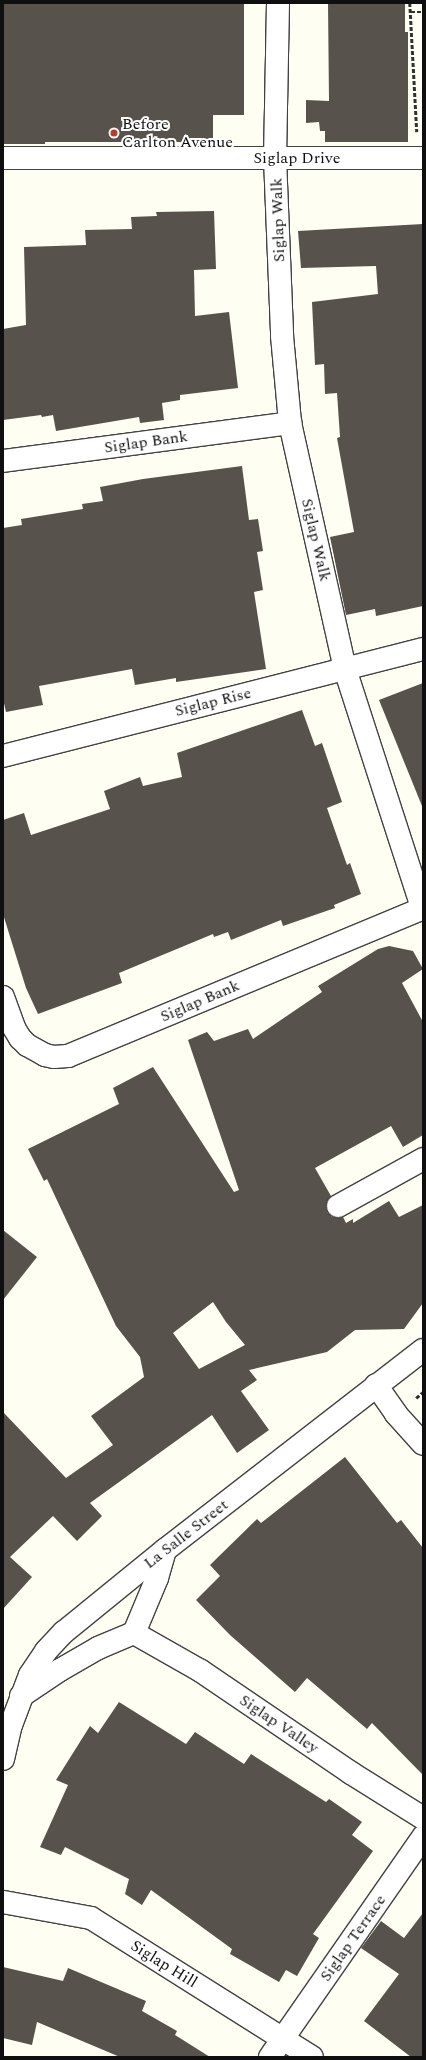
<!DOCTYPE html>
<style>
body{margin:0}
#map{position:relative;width:426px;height:2060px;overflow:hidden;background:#fefef2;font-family:Spectral,serif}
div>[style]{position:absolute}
.building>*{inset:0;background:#57524c}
.path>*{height:2.5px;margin-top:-1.25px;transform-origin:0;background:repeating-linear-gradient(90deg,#313131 0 4px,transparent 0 6px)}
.roads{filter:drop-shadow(1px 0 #424242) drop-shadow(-1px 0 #424242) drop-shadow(0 1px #424242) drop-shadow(0 -1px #424242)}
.minor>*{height:22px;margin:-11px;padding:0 11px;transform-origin:11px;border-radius:11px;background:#fff}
.dots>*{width:11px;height:11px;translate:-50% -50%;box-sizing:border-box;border:2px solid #fff;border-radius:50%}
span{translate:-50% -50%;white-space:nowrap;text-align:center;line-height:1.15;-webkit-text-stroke:4px #fff;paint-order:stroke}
.poi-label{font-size:16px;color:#0f0f0f}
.left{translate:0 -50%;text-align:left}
.street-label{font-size:16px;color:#0f0f0f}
.frame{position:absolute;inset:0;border:4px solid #0f0f0f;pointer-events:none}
</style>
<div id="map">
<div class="building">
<div style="clip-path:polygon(3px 3px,244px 3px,244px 115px,213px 115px,213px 142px,45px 142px,45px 144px,3px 144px)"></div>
<div style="clip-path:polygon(328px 3px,405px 3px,405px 32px,408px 32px,408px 142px,325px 142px,325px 131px,320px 131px,319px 122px,306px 123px,306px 100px,329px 101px)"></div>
<div style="clip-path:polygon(214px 211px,216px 269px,194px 270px,195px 316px,229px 312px,238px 388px,180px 395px,180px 400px,162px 403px,164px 420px,140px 423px,139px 417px,56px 431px,53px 415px,42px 417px,41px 415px,3px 420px,3px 329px,26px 325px,24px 247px,86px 245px,85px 230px,132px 229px,131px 217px,157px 216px,156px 212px)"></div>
<div style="clip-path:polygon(423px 224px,423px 606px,376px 616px,375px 609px,346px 615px,330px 537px,354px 532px,337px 438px,340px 437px,337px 393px,325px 394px,324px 364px,315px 365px,312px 302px,378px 294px,376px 266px,301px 268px,298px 231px)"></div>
<div style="clip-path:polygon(242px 466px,249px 520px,258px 519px,263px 551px,257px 552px,263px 590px,254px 592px,266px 669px,176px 682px,176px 678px,135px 685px,132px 669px,39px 686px,43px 705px,6px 712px,3px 699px,3px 528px,22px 525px,21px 519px,83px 509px,82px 504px,103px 501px,100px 487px,143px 479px)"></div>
<div style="clip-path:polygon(423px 683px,423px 806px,422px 806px,379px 700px)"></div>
<div style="clip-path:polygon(302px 710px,315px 746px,322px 743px,342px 802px,327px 808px,347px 865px,350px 863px,361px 894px,334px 905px,335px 908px,283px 926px,281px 920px,231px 940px,228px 932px,214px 937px,213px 934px,119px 973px,122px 983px,38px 1014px,26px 988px,3px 914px,3px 820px,24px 813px,31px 835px,110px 809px,104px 791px,140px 777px,143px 786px,182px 777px,177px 753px)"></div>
<div style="clip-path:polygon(evenodd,389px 946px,413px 951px,423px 969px,402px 983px,423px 1022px,423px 1135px,403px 1147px,391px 1126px,315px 1168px,331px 1196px,326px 1205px,327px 1212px,332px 1217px,343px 1217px,346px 1223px,353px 1219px,353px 1223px,389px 1201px,399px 1217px,423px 1205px,423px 1303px,404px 1329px,355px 1330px,327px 1352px,249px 1370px,257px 1380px,241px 1391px,269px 1430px,237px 1453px,212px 1415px,90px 1503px,102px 1516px,77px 1541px,53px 1516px,10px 1557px,32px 1577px,3px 1609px,3px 1412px,66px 1478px,113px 1445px,91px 1416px,144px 1377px,140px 1357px,116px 1326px,47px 1179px,44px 1181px,28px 1149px,119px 1104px,113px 1088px,153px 1067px,234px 1192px,239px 1190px,188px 1040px,207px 1032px,214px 1041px,248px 1029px,253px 1039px,322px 992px,318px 986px,378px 949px,389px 946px,213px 1302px,226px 1322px,245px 1345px,199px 1369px,173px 1333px,213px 1302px)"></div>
<div style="clip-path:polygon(3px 1230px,37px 1257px,3px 1300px)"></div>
<div style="clip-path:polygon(345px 1457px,397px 1523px,401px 1520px,423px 1548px,423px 1775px,372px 1723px,367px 1729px,307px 1678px,295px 1692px,230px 1635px,196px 1600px,220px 1576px,210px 1565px,257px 1519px,261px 1523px)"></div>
<div style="clip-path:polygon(119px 1702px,186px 1744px,195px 1732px,244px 1764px,251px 1754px,326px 1802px,329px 1799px,362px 1822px,352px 1835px,373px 1851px,313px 1934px,319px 1938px,297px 1976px,286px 1970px,279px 1982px,230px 1954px,232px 1949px,151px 1890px,142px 1905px,125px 1894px,129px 1879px,65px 1847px,61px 1855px,40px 1847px,68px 1785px,56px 1780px,90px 1726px,98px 1733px)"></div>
<div style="clip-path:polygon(423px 1913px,423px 2057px,411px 2057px,364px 2021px,399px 1974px,361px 1948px,381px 1921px,404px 1938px)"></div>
<div style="clip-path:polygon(3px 1967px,63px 1981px,68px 1968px,146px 2001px,142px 2011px,177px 2031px,175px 2035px,210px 2057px,120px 2057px,37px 2022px,32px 2045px,3px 2038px)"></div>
</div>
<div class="path">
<div style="left:410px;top:3px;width:129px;rotate:86.9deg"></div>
<div style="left:411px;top:12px;width:12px"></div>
<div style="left:416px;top:1398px;width:9px;rotate:-41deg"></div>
</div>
<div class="roads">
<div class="minor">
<div style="left:278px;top:3px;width:155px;rotate:91.1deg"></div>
<div style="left:275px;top:158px;width:178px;rotate:87.7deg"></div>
<div style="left:282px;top:336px;width:87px;rotate:84.7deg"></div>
<div style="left:290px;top:423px;width:252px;rotate:77.4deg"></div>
<div style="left:345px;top:669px;width:253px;rotate:72.1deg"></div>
<div style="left:3px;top:158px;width:420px"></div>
<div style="left:3px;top:461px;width:290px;rotate:-7.5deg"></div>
<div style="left:3px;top:756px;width:433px;rotate:-14.3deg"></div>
<div style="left:3px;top:997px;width:33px;rotate:70deg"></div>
<div style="left:14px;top:1028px;width:12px;rotate:59deg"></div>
<div style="left:20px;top:1038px;width:10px;rotate:45deg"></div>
<div style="left:27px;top:1045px;width:21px;rotate:29deg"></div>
<div style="left:45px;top:1055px;width:9px;rotate:13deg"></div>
<div style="left:54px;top:1057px;width:14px;rotate:-4deg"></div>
<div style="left:68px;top:1056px;width:383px;rotate:-22.6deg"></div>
<div style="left:338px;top:1206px;width:97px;rotate:-28.9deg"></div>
<div style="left:376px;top:1385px;width:35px;rotate:55deg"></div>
<div style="left:396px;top:1414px;width:40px;rotate:48deg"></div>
<div style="left:134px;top:1633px;width:77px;rotate:29.6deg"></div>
<div style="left:201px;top:1671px;width:181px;rotate:34.2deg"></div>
<div style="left:351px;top:1773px;width:85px;rotate:32deg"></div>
<div style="left:21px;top:1696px;width:47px;rotate:-33.7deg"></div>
<div style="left:60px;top:1670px;width:44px;rotate:-30.1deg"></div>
<div style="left:98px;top:1648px;width:39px;rotate:-23deg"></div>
<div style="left:134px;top:1633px;width:60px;rotate:-67.3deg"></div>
<div style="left:157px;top:1578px;width:29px;rotate:-74deg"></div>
<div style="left:3px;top:1759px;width:35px;rotate:-77deg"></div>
<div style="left:11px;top:1725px;width:53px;rotate:-69.2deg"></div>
<div style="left:30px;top:1675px;width:29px;rotate:-56deg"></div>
<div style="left:46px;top:1651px;width:26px;rotate:-47deg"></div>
<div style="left:64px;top:1632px;width:130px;rotate:-39.1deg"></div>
<div style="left:165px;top:1550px;width:326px;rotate:-37.8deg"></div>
<div style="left:3px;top:1902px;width:89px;rotate:10.3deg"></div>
<div style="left:91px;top:1918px;width:261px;rotate:32.2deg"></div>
<div style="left:270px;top:2057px;width:268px;rotate:-55.2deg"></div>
</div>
</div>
<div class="dots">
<div style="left:114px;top:133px;background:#ba3b2c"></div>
</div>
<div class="poi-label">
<span class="left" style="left:122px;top:133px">Before<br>Carlton Avenue</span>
</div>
<div class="street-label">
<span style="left:297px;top:158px">Siglap Drive</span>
<span style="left:278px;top:220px;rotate:-92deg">Siglap Walk</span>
<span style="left:146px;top:442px;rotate:-8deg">Siglap Bank</span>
<span style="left:316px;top:540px;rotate:77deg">Siglap Walk</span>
<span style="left:213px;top:702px;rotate:-14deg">Siglap Rise</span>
<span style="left:200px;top:1001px;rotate:-23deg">Siglap Bank</span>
<span style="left:186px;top:1534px;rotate:-38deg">La Salle Street</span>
<span style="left:279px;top:1724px;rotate:34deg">Siglap Valley</span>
<span style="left:353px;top:1938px;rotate:-55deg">Siglap Terrace</span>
<span style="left:164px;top:1964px;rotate:32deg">Siglap Hill</span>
</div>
<div class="frame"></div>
</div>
